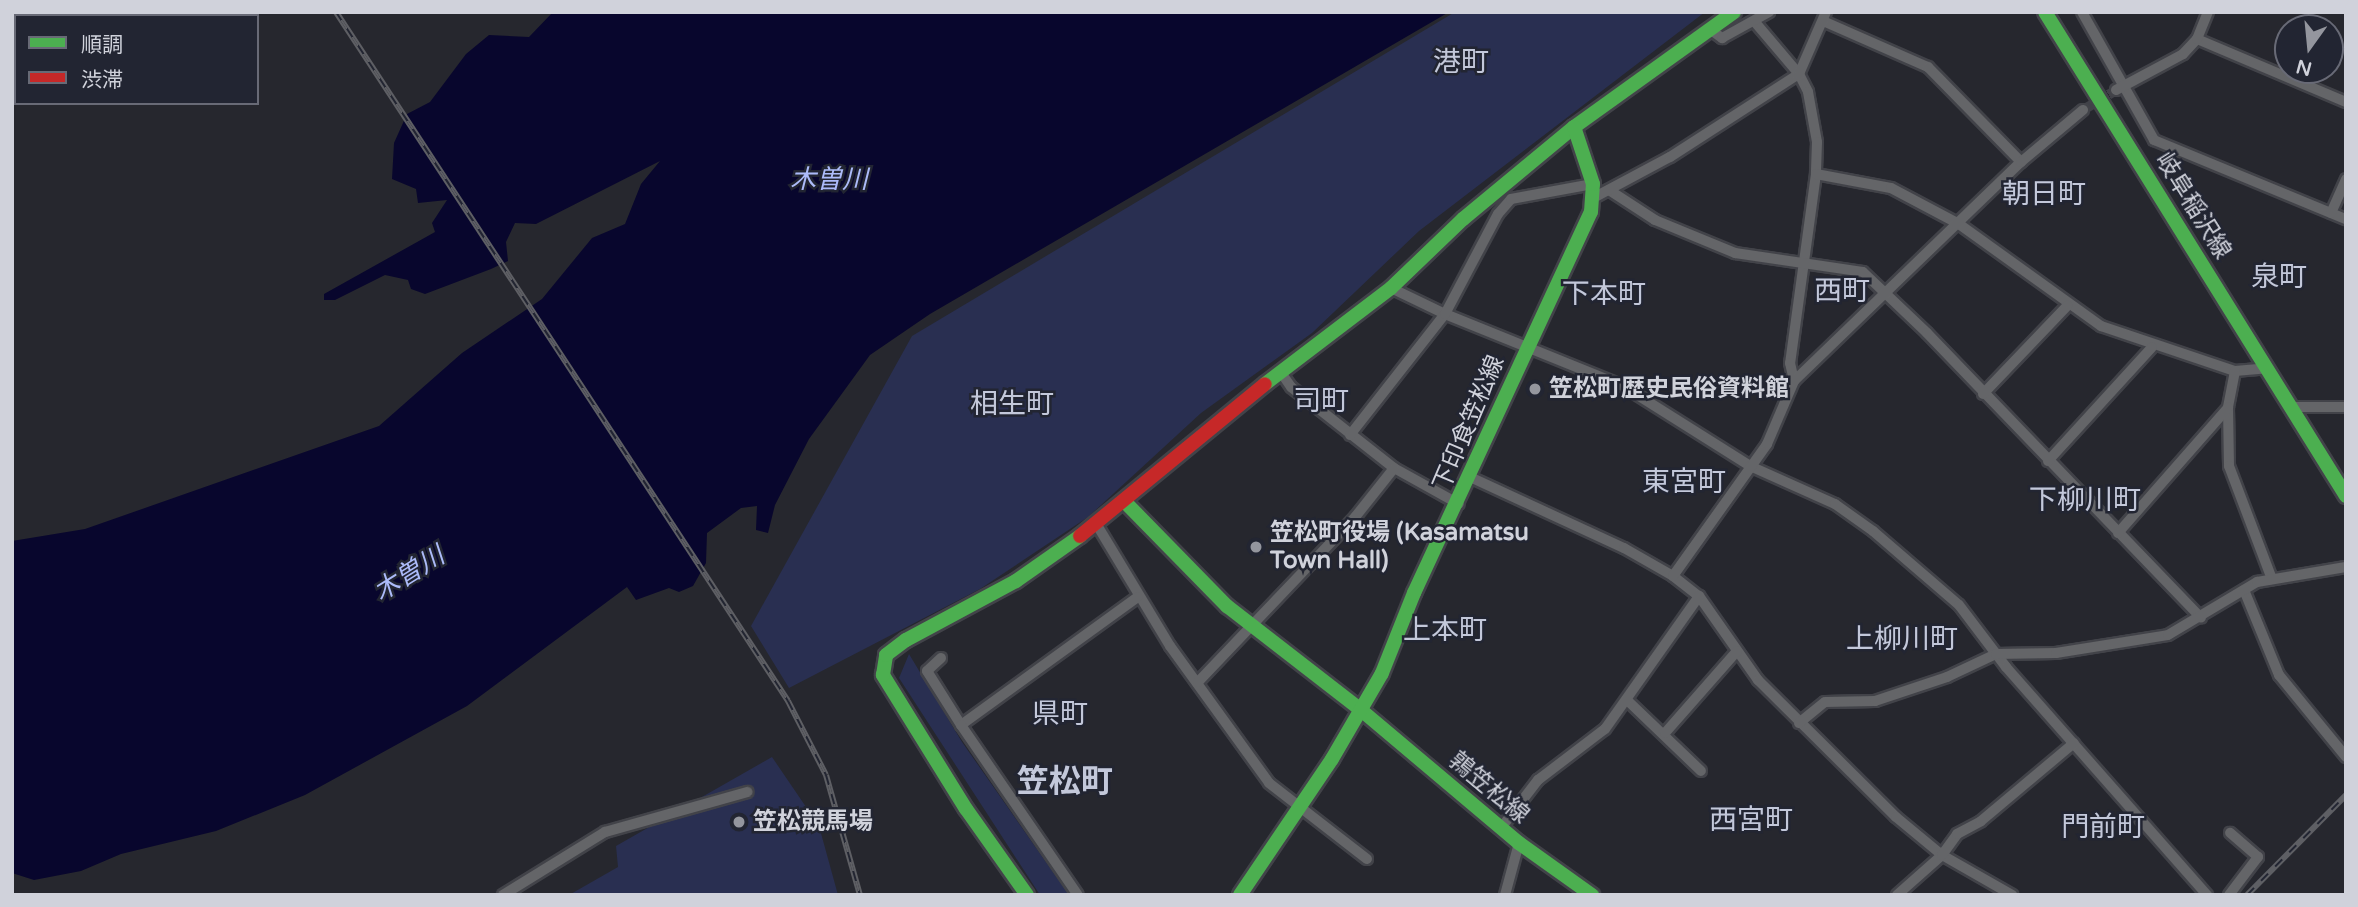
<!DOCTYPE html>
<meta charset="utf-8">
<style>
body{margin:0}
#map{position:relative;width:2358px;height:907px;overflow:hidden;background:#26272e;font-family:"Varela Round","Noto Sans JP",sans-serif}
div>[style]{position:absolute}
.green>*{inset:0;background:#292f51}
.water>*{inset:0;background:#08062d}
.street-tunnel>*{height:10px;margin-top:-5px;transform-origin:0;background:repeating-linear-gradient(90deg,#404148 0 10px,transparent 0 15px)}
.roads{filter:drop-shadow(2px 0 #424349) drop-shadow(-2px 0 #424349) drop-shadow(0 2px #424349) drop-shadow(0 -2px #424349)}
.street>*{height:10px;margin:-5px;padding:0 5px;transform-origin:5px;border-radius:5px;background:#646568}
.fast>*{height:14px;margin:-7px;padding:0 7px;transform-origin:7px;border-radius:7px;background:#4caf50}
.jam>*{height:14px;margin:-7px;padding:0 7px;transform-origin:7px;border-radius:7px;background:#c62828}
.rail>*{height:6px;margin-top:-3px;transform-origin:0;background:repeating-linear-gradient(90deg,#222532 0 10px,#5e5f64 0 20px);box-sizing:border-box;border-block:2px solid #5e5f64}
.dots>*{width:19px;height:19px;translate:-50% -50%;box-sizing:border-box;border:4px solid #222532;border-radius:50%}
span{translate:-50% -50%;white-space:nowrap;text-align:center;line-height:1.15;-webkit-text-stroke:5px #222532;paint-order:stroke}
.street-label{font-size:24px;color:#d0d2db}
.poi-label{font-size:24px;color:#d0d2db;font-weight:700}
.left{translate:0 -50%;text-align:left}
.water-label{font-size:26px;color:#acbbf9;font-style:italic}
.quarter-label{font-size:28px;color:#c3c8da}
.district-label{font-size:32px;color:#c3c8da;font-weight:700}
.frame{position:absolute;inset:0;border:14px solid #d0d2db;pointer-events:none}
.legend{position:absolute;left:14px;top:14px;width:245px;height:91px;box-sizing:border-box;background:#222532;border:2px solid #686a76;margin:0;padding:9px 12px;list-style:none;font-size:21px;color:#d0d2db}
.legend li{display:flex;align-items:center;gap:14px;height:35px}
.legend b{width:35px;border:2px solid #686a76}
.north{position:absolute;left:2274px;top:14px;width:70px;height:70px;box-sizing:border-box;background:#222532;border:2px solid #686a76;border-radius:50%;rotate:195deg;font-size:19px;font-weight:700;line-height:28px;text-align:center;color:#d0d2db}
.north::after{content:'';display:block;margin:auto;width:24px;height:32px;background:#94969e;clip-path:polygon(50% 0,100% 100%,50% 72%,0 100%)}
</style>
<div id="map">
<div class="green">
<div style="clip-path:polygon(1455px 12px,1705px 12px,1419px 231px,1312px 333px,1201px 413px,1088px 517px,980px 589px,789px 688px,751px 626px,912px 336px)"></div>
<div style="clip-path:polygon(909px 654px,962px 742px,1069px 895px,1040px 895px,899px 678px)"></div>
<div style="clip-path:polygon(772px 757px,819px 826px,838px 895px,569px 895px,618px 867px,616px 846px)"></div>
</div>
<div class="water">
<div style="clip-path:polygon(553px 12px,1449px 12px,930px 314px,870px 355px,809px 439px,775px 505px,768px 533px,756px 530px,757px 506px,741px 508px,707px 533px,706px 563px,693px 586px,679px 592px,669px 588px,636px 600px,627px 587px,467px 706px,305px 795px,216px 831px,121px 854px,81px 871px,34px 880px,12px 873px,12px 541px,85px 529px,379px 426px,462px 353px,542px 299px,592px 238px,625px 224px,641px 184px,660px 161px,536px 224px,515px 223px,506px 242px,508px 261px,491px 269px,425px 294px,411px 289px,408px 280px,385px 275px,335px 300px,324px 300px,324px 294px,435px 232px,432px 223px,447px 200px,418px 203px,416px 189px,392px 179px,394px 143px,407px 114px,430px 102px,466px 54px,489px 35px,529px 37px)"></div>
</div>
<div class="street-tunnel">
<div style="left:2083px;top:110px;width:39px;rotate:-31deg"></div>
</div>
<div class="roads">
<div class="street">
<div style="left:2082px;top:12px;width:147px;rotate:60.6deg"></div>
<div style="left:2154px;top:140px;width:208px;rotate:22.4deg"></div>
<div style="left:1754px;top:21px;width:70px;rotate:49.7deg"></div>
<div style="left:1799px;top:74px;width:20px;rotate:63deg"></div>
<div style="left:1808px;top:92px;width:51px;rotate:79.8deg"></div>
<div style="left:1817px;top:142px;width:32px;rotate:92deg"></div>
<div style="left:1816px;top:174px;width:191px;rotate:97.8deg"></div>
<div style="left:1790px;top:363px;width:18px;rotate:77deg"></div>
<div style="left:1823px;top:21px;width:115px;rotate:23.7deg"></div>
<div style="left:1928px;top:67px;width:133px;rotate:45.6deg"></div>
<div style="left:1711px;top:30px;width:14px;rotate:36deg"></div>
<div style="left:1722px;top:38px;width:54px;rotate:-29deg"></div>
<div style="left:2197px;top:39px;width:162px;rotate:22.9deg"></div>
<div style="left:2116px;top:90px;width:76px;rotate:-28.2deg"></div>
<div style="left:2183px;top:54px;width:21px;rotate:-47deg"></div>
<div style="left:2197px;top:39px;width:29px;rotate:-68deg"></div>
<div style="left:1816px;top:174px;width:76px;rotate:10.6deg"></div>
<div style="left:1891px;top:188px;width:77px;rotate:27.9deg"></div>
<div style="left:1959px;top:224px;width:175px;rotate:35.7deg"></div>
<div style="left:2101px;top:326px;width:141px;rotate:18.6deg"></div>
<div style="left:2235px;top:371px;width:32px;rotate:-5deg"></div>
<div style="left:1609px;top:190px;width:55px;rotate:33.1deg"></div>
<div style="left:1655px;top:220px;width:87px;rotate:22.4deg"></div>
<div style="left:1735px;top:253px;width:129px;rotate:8.4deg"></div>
<div style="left:1863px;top:272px;width:88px;rotate:43.6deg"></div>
<div style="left:1927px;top:333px;width:395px;rotate:46.1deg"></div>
<div style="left:1595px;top:197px;width:85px;rotate:-28.1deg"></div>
<div style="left:1670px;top:157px;width:153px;rotate:-32.8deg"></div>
<div style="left:1799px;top:74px;width:68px;rotate:-66.5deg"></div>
<div style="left:2331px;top:213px;width:37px;rotate:-66deg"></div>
<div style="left:1391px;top:288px;width:60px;rotate:25.7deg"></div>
<div style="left:1445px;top:314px;width:192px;rotate:22deg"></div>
<div style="left:1623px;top:386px;width:150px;rotate:32.2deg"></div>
<div style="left:1750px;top:466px;width:93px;rotate:24.1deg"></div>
<div style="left:1835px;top:504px;width:47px;rotate:35.4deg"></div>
<div style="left:1873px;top:531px;width:113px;rotate:40.7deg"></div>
<div style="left:1959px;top:605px;width:78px;rotate:52.8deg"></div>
<div style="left:2006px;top:667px;width:304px;rotate:48.6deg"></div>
<div style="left:2235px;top:371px;width:38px;rotate:101deg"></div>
<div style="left:2228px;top:408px;width:58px;rotate:89deg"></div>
<div style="left:2229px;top:466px;width:121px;rotate:69.2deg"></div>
<div style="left:1282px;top:374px;width:16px;rotate:55deg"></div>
<div style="left:1291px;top:387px;width:131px;rotate:38.2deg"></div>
<div style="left:1394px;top:468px;width:74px;rotate:29deg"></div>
<div style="left:1983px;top:394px;width:122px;rotate:-46.3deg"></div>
<div style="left:2291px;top:407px;width:55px"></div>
<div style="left:1350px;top:435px;width:154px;rotate:-51.9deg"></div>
<div style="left:1445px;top:314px;width:113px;rotate:-62.1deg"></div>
<div style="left:1498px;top:214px;width:20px;rotate:-49deg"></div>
<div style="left:1511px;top:199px;width:83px;rotate:-10.4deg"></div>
<div style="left:2048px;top:461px;width:154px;rotate:-47.6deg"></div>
<div style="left:1470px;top:477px;width:170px;rotate:24.8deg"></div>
<div style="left:1624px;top:548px;width:56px;rotate:29.7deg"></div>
<div style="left:1673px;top:576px;width:33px;rotate:38deg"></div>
<div style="left:1699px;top:596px;width:103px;rotate:54.9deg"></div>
<div style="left:1758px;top:680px;width:194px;rotate:44.8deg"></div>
<div style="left:1896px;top:817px;width:60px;rotate:39.6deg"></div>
<div style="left:1942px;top:855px;width:81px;rotate:29.7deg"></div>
<div style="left:1097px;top:525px;width:141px;rotate:58.9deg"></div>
<div style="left:1170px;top:646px;width:169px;rotate:54.1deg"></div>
<div style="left:1269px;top:783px;width:124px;rotate:37.8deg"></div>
<div style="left:2118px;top:533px;width:167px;rotate:-48.7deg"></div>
<div style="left:1673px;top:576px;width:162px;rotate:-54.5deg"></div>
<div style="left:1767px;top:444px;width:69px;rotate:-66.8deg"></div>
<div style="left:1794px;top:381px;width:315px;rotate:-44deg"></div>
<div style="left:2021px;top:162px;width:81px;rotate:-40deg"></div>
<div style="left:2244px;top:590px;width:92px;rotate:67.6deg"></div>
<div style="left:2279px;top:675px;width:106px;rotate:50.7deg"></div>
<div style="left:941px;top:658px;width:19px;rotate:137deg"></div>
<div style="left:927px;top:671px;width:64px;rotate:57.8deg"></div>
<div style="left:961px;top:725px;width:218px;rotate:-35.9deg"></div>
<div style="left:1198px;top:682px;width:229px;rotate:-46.4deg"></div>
<div style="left:1356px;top:516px;width:61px;rotate:-51.6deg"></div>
<div style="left:1628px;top:701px;width:101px;rotate:43.8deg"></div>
<div style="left:1799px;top:723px;width:33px;rotate:-39deg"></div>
<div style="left:1825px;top:702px;width:50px;rotate:-1.1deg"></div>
<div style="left:1875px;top:701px;width:76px;rotate:-18.4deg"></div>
<div style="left:1947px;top:677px;width:54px;rotate:-25.1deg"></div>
<div style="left:1996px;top:654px;width:60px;rotate:-1deg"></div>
<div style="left:2056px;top:653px;width:113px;rotate:-9.1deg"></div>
<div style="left:2168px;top:635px;width:104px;rotate:-30.8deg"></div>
<div style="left:2257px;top:582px;width:90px;rotate:-9.6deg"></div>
<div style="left:961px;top:725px;width:206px;rotate:55.5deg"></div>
<div style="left:1665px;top:733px;width:109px;rotate:-48.7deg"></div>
<div style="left:1501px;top:828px;width:61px;rotate:-52.4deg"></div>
<div style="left:1538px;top:780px;width:84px;rotate:-37.3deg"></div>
<div style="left:1605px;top:729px;width:163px;rotate:-54.7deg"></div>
<div style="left:503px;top:895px;width:120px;rotate:-31.7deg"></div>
<div style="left:605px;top:832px;width:148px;rotate:-15.7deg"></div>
<div style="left:1505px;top:895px;width:54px;rotate:-74.9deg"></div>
<div style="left:1897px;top:895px;width:60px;rotate:-41.6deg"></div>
<div style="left:1942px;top:855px;width:26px;rotate:-54deg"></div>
<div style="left:1957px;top:834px;width:27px;rotate:-28deg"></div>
<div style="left:1981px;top:821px;width:121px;rotate:-40deg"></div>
<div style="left:2229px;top:895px;width:48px;rotate:-52.7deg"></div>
<div style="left:2258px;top:857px;width:37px;rotate:-139deg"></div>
</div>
<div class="fast">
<div style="left:2045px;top:12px;width:570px;rotate:58.12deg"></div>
<div style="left:1265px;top:384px;width:158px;rotate:-37.3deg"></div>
<div style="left:1391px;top:288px;width:100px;rotate:-43.8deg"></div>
<div style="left:1463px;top:219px;width:144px;rotate:-39.7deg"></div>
<div style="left:1574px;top:127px;width:197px;rotate:-35.7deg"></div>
<div style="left:1125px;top:502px;width:146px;rotate:45.6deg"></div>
<div style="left:1227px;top:606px;width:170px;rotate:37.8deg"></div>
<div style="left:1361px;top:710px;width:207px;rotate:40.1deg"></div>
<div style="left:1519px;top:843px;width:90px;rotate:35.5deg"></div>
<div style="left:1027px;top:895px;width:105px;rotate:-125.3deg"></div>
<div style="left:966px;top:809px;width:158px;rotate:-121.8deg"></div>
<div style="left:883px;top:675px;width:20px;rotate:-81deg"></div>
<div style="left:886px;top:655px;width:25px;rotate:-37deg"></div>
<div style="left:906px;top:640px;width:125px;rotate:-28.2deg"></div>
<div style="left:1016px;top:581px;width:78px;rotate:-35.1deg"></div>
<div style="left:1240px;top:895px;width:164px;rotate:-55.9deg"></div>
<div style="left:1332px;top:759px;width:99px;rotate:-59.8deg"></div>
<div style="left:1382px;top:673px;width:86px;rotate:-68.2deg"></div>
<div style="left:1414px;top:593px;width:420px;rotate:-65.1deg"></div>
<div style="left:1591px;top:212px;width:28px;rotate:-86deg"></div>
<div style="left:1593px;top:184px;width:60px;rotate:-108.4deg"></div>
</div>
<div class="jam">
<div style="left:1080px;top:536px;width:239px;rotate:-39.4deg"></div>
</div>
</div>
<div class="rail">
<div style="left:336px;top:12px;width:824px;rotate:56.73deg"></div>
<div style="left:788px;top:701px;width:83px;rotate:62.8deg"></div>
<div style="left:826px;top:775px;width:125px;rotate:74.2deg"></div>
<div style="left:2247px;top:895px;width:141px;rotate:-45.3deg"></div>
</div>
<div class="dots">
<div style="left:1535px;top:389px;background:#94969e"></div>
<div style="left:1256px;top:547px;background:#94969e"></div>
<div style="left:739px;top:822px;background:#94969e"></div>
</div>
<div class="street-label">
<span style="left:2193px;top:206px;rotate:58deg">岐阜稲沢線</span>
<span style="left:1469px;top:423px;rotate:-67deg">下印食笠松線</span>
<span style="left:1489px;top:788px;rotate:40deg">鶉笠松線</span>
</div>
<div class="poi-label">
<span class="left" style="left:1549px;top:389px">笠松町歴史民俗資料館</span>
<span class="left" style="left:1270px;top:547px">笠松町役場 (Kasamatsu<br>Town Hall)</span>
<span class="left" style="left:753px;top:822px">笠松競馬場</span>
</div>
<div class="water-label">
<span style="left:829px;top:180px">木曽川</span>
<span style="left:409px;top:574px;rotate:-32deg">木曽川</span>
</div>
<div class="quarter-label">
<span style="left:1461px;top:62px">港町</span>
<span style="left:2044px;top:194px">朝日町</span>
<span style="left:2279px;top:277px">泉町</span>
<span style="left:1842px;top:291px">西町</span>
<span style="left:1604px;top:294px">下本町</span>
<span style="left:1321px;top:401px">司町</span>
<span style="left:1012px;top:404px">相生町</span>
<span style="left:1684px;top:482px">東宮町</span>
<span style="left:2085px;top:500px">下柳川町</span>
<span style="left:1445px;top:630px">上本町</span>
<span style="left:1902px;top:639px">上柳川町</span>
<span style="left:1060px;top:714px">県町</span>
<span style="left:1751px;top:820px">西宮町</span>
<span style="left:2103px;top:827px">門前町</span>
</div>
<div class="district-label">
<span style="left:1065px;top:782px">笠松町</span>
</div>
<div class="frame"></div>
<ul class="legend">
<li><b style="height:9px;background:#4caf50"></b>順調</li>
<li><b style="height:9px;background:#c62828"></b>渋滞</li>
</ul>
<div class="north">N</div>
</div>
